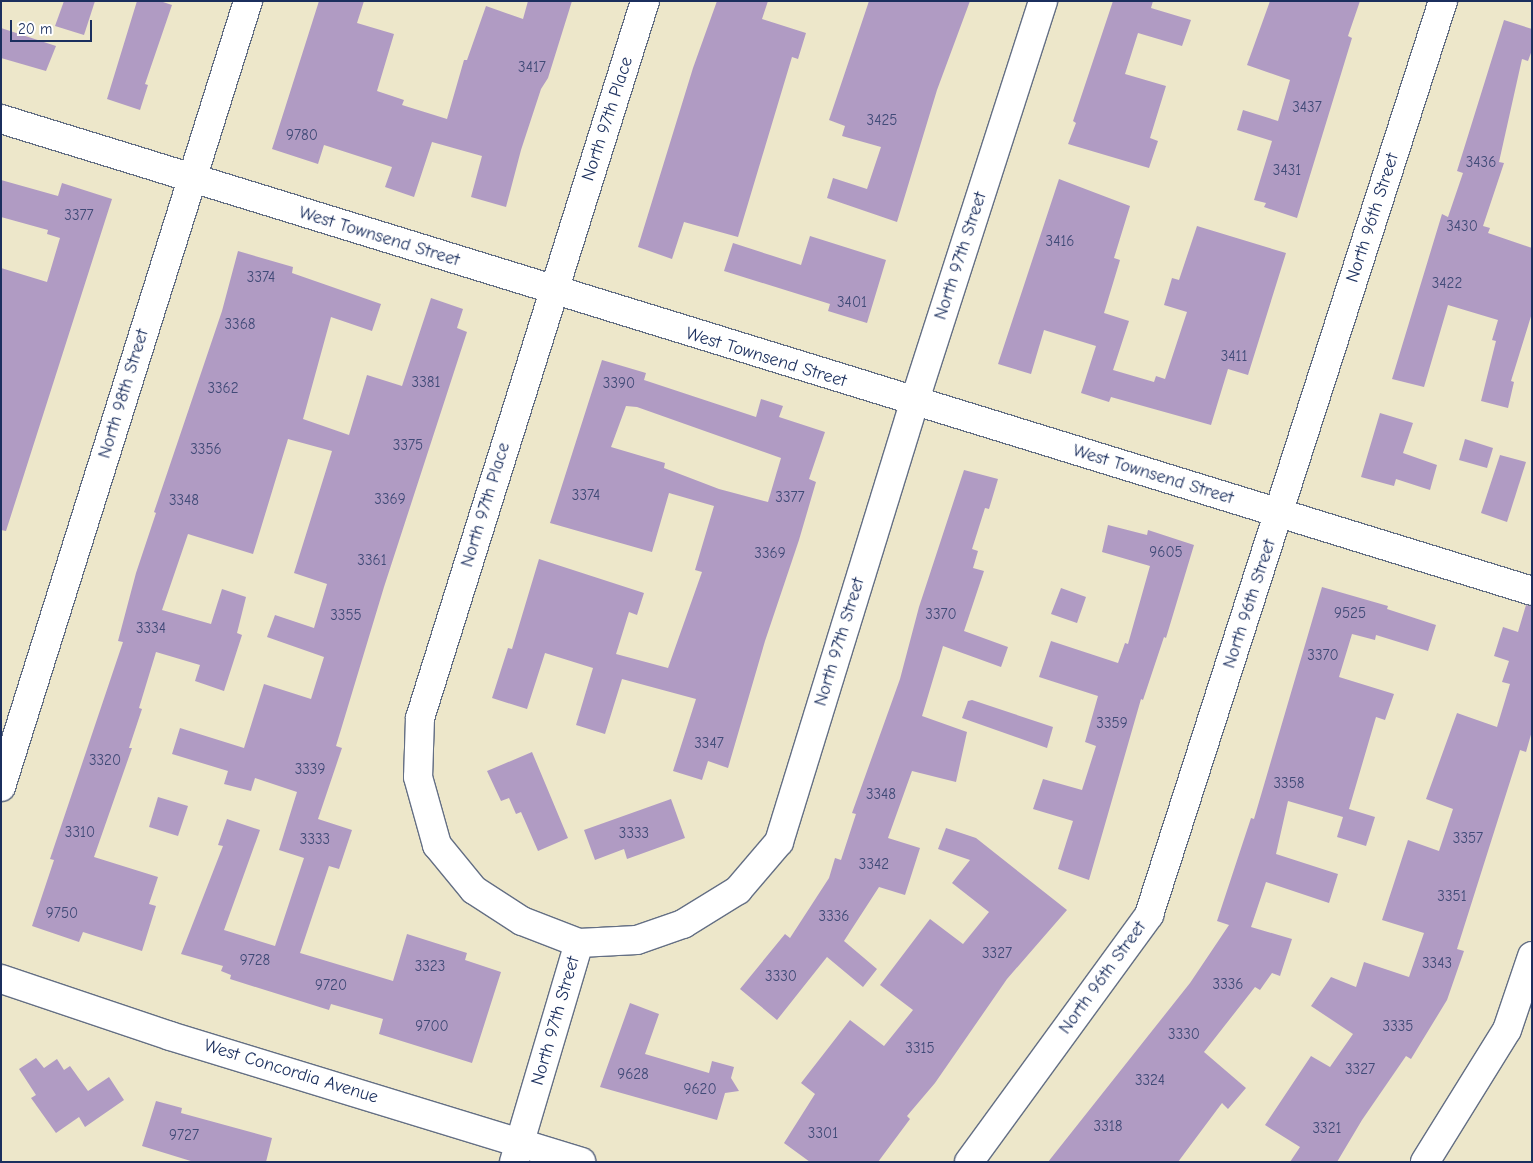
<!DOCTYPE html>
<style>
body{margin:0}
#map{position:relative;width:1533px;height:1163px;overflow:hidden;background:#ede7ca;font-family:"Comic Neue",sans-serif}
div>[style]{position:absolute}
.building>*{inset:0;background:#b09bc3}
.roads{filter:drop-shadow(1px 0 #646f84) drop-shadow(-1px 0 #646f84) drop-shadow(0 1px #646f84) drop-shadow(0 -1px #646f84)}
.minor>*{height:28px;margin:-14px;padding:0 14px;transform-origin:14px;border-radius:14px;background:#fff}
span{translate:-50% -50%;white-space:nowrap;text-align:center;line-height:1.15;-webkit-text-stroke:4px #fff;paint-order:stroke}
.number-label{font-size:15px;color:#404a77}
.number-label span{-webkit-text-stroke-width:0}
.street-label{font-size:18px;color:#1b2f5e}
.frame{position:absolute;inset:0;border:2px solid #1b2f5e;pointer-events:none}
.scale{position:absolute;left:10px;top:20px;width:82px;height:22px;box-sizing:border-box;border:2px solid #1b2f5e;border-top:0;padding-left:6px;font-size:15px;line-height:18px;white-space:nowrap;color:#1b2f5e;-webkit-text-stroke:4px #fff;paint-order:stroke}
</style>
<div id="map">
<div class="building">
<div style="clip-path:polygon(64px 1px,95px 1px,84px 35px,55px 26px)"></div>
<div style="clip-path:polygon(137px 1px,160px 1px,172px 5px,145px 84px,148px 85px,140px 110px,107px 99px)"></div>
<div style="clip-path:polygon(319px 1px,364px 1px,357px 23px,394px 34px,377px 91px,404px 100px,402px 105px,447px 119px,464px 60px,467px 60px,486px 6px,523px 19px,528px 1px,572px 1px,548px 78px,541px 89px,521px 150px,506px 207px,471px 197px,482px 156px,432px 142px,414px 197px,385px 187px,392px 167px,324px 145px,318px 164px,272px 149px)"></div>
<div style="clip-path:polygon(717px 1px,768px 1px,762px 19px,806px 33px,798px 59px,792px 57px,738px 237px,684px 222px,672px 259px,638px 247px,693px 68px)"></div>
<div style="clip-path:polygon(869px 1px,970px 1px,937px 90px,897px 222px,827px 198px,833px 178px,867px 189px,881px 147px,842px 136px,845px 126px,829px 120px)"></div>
<div style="clip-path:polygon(1113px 1px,1153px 1px,1151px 8px,1191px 20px,1182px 46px,1138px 33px,1125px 74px,1166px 86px,1150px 138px,1158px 141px,1149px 168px,1068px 144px,1076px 123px,1073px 121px)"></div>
<div style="clip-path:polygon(1270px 1px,1360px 1px,1348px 36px,1352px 38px,1297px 218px,1264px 207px,1266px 203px,1254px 200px,1272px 141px,1237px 130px,1243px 110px,1278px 121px,1290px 80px,1247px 65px)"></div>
<div style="clip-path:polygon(1504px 20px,1532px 29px,1532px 50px,1528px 61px,1522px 59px,1499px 162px,1504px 163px,1483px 226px,1490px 228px,1488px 233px,1532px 248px,1532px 313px,1511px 381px,1514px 382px,1508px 408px,1481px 401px,1496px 341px,1492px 340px,1498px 320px,1448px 305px,1424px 387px,1392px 379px,1442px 214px,1448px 217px,1463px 173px,1457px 171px)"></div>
<div style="clip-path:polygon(1px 28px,56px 46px,46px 71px,1px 58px)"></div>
<div style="clip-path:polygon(1059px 179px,1130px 206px,1114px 258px,1120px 260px,1104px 313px,1129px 321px,1113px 370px,1154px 382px,1156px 376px,1165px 379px,1187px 312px,1164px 305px,1172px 278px,1179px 280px,1197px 226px,1286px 253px,1248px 375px,1228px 369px,1211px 425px,1111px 397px,1109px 402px,1081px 393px,1096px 346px,1044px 330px,1031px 374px,998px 364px)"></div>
<div style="clip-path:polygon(1px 180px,58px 196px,62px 183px,112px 199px,6px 531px,1px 530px,1px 268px,47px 282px,60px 238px,47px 234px,48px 230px,1px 217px)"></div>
<div style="clip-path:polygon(810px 236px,886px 260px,867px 323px,828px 311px,830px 304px,724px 271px,733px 243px,801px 265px)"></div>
<div style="clip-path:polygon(238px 251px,293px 267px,292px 273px,381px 304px,372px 331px,331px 317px,303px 419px,349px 435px,367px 375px,402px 386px,431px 298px,463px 309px,457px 328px,467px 332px,384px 587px,336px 746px,342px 748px,318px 819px,352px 830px,339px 869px,329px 866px,300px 953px,393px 981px,407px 934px,467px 953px,465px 960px,501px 972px,472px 1063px,379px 1034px,383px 1019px,331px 1004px,329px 1010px,230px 979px,231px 975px,221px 971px,223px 966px,181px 954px,223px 846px,218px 845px,227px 819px,260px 830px,224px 930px,275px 946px,304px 858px,279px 850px,297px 792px,255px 778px,251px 791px,224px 784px,228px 771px,172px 754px,180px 728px,244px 748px,264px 684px,311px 699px,324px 657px,267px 637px,275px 615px,314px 628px,327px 584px,294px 573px,332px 451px,288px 439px,253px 554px,188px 534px,162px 610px,211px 624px,222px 589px,246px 597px,237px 633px,242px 635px,224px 691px,195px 681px,200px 665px,156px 652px,139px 708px,142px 709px,129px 748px,132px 748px,94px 857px,158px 877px,149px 904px,156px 906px,142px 951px,83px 932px,79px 942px,32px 926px,54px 860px,50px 859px,123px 642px,118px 641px,136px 573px,156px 513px,154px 512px,222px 311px)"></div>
<div style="clip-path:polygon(evenodd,602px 360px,646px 373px,644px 380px,756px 417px,761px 399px,783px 406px,779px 417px,825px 432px,809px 479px,816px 482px,799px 540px,765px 641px,728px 768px,708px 761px,702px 780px,673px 771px,696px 699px,622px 679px,605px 734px,576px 725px,593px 668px,545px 653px,527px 709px,492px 698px,508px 648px,512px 649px,539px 559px,644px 593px,637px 615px,629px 612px,616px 654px,668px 668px,702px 572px,695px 570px,714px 506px,669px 493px,652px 552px,550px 523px,602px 360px,626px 406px,637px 407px,781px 458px,768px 502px,719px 489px,664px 468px,665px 463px,611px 447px,626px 406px)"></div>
<div style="clip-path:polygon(1380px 413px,1413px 423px,1403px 453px,1437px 465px,1430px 490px,1396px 479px,1394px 486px,1361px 477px)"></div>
<div style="clip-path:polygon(1465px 439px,1493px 448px,1487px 468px,1459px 460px)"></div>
<div style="clip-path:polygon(1500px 455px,1526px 462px,1507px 522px,1481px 513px)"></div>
<div style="clip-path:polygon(964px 470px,998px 479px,989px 509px,985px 508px,972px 549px,978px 551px,973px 568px,984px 571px,964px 631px,1008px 647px,1001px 667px,943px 646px,922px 716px,967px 732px,956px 782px,912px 771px,888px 838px,920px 848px,905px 895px,879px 887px,844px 941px,877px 969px,863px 987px,827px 957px,777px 1020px,740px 989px,785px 934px,790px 938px,829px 878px,835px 858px,841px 860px,856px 814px,852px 813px,900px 679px,919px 607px)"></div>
<div style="clip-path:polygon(1108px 525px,1147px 535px,1148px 530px,1194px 545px,1166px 638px,1164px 637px,1143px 700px,1141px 699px,1089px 880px,1058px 869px,1073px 821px,1033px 809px,1043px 779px,1082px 790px,1096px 746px,1085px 742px,1098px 696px,1039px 677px,1051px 641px,1118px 663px,1125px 643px,1128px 644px,1150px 566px,1102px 552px)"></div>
<div style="clip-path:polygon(1322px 587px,1388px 606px,1387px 609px,1436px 625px,1428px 651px,1376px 635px,1375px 640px,1352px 634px,1339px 677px,1394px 694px,1385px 720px,1376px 717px,1349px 809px,1375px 817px,1366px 846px,1337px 837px,1343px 817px,1288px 801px,1276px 854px,1338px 874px,1329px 903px,1266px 882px,1251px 927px,1292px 939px,1280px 976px,1272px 973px,1260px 990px,1255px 987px,1204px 1052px,1246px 1088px,1228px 1109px,1222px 1103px,1178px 1162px,1048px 1162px,1190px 983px,1229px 925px,1217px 921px,1251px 818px,1254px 819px)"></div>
<div style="clip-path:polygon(1061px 588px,1086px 597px,1077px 623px,1051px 614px)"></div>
<div style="clip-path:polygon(1526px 605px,1532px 606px,1532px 731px,1526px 752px,1520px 750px,1457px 949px,1464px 951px,1447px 1000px,1411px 1059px,1406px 1056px,1362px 1120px,1337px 1162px,1290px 1162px,1300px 1147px,1265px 1125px,1311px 1056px,1330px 1067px,1353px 1034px,1311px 1006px,1331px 977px,1356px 987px,1364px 962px,1409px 977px,1424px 933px,1382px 920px,1408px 840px,1439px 851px,1453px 809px,1426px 799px,1457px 713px,1497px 727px,1510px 684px,1502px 682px,1509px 661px,1494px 656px,1503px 627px,1518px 632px)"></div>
<div style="clip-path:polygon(972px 700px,1053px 727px,1047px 748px,962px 718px,968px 701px)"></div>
<div style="clip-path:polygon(532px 752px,568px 838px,538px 851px,521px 812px,516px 814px,509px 798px,501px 801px,487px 771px)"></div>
<div style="clip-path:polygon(158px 797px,188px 806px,178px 836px,149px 827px)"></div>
<div style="clip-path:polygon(671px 799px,685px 838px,627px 859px,624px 849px,595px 860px,584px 830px)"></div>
<div style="clip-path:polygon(946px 828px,976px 838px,1067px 910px,1007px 979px,935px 1083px,907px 1116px,910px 1119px,878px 1162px,810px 1162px,784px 1143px,815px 1094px,801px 1083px,850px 1020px,884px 1046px,913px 1010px,880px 985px,930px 919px,963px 944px,989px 912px,952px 883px,970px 860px,938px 849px)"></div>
<div style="clip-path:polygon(630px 1003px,659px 1014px,645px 1054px,709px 1073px,712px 1061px,734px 1067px,731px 1078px,739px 1091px,725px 1093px,717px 1120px,600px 1087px)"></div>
<div style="clip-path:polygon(36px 1058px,44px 1068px,57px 1059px,64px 1070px,70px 1066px,88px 1091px,109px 1077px,124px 1100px,85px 1127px,79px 1117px,56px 1133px,31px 1098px,36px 1095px,19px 1069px)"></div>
<div style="clip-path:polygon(156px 1101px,182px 1108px,181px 1113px,272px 1138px,266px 1162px,194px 1162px,142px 1146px)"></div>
</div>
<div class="roads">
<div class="minor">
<div style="left:645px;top:1px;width:751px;rotate:107.42deg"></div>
<div style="left:420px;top:718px;width:59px;rotate:91.9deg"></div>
<div style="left:418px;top:777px;width:71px;rotate:74.4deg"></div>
<div style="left:437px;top:845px;width:58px;rotate:50.6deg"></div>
<div style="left:474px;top:890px;width:57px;rotate:32.9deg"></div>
<div style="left:522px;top:921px;width:61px;rotate:21.1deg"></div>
<div style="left:579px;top:943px;width:58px;rotate:-3deg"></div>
<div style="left:637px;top:940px;width:49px;rotate:-19.2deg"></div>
<div style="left:683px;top:924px;width:65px;rotate:-31.7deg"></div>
<div style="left:738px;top:890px;width:63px;rotate:-49.5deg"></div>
<div style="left:779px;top:842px;width:459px;rotate:-72.9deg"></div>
<div style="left:914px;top:403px;width:422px;rotate:-72.2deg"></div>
<div style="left:1px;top:119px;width:1602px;rotate:17.13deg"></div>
<div style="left:1px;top:787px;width:824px;rotate:-72.55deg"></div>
<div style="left:1px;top:979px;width:178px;rotate:18.6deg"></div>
<div style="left:170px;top:1036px;width:430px;rotate:17deg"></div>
<div style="left:514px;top:1162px;width:228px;rotate:-73.5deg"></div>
<div style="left:969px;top:1162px;width:306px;rotate:-53.9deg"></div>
<div style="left:1149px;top:915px;width:960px;rotate:-72.17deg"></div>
<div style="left:1425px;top:1162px;width:155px;rotate:-58.2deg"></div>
<div style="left:1507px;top:1030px;width:78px;rotate:-71.3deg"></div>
</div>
</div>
<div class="number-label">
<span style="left:532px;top:68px">3417</span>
<span style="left:1307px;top:108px">3437</span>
<span style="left:882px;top:121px">3425</span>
<span style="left:302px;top:136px">9780</span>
<span style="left:1481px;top:163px">3436</span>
<span style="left:1287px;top:171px">3431</span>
<span style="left:79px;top:216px">3377</span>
<span style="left:1462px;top:227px">3430</span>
<span style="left:1060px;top:242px">3416</span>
<span style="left:261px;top:278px">3374</span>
<span style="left:1447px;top:284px">3422</span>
<span style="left:852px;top:303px">3401</span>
<span style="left:240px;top:325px">3368</span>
<span style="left:1234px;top:357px">3411</span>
<span style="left:426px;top:383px">3381</span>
<span style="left:619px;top:384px">3390</span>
<span style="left:223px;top:389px">3362</span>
<span style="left:408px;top:446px">3375</span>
<span style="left:206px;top:450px">3356</span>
<span style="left:586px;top:496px">3374</span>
<span style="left:790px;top:498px">3377</span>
<span style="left:390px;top:500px">3369</span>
<span style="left:184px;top:501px">3348</span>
<span style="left:1166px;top:553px">9605</span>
<span style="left:770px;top:554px">3369</span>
<span style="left:372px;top:561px">3361</span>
<span style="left:1350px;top:614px">9525</span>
<span style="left:941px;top:615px">3370</span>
<span style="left:346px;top:616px">3355</span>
<span style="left:151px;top:629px">3334</span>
<span style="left:1323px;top:656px">3370</span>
<span style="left:1112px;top:724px">3359</span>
<span style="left:709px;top:744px">3347</span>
<span style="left:105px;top:761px">3320</span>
<span style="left:310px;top:770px">3339</span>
<span style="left:1289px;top:784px">3358</span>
<span style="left:881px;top:795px">3348</span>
<span style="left:80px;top:833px">3310</span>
<span style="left:634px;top:834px">3333</span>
<span style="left:1468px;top:839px">3357</span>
<span style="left:315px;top:840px">3333</span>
<span style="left:874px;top:865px">3342</span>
<span style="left:1452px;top:897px">3351</span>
<span style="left:62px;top:914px">9750</span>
<span style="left:834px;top:917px">3336</span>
<span style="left:997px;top:954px">3327</span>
<span style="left:255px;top:961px">9728</span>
<span style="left:1437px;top:964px">3343</span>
<span style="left:430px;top:967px">3323</span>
<span style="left:781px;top:977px">3330</span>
<span style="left:1228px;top:985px">3336</span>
<span style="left:331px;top:986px">9720</span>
<span style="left:432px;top:1027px">9700</span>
<span style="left:1398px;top:1027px">3335</span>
<span style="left:1184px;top:1035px">3330</span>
<span style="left:920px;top:1049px">3315</span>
<span style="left:1360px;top:1070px">3327</span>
<span style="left:633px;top:1075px">9628</span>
<span style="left:1150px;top:1081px">3324</span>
<span style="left:700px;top:1090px">9620</span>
<span style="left:1108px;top:1127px">3318</span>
<span style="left:1327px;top:1129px">3321</span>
<span style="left:823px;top:1134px">3301</span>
<span style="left:184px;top:1136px">9727</span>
</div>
<div class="street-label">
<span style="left:608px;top:119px;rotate:-72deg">North 97th Place</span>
<span style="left:1373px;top:218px;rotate:-72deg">North 96th Street</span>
<span style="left:379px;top:237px;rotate:17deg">West Townsend Street</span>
<span style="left:961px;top:256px;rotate:-72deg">North 97th Street</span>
<span style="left:766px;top:358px;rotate:17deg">West Townsend Street</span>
<span style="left:124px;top:394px;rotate:-73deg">North 98th Street</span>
<span style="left:1153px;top:475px;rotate:17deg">West Townsend Street</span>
<span style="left:486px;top:505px;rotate:-73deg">North 97th Place</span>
<span style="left:1250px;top:604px;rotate:-72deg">North 96th Street</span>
<span style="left:840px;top:642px;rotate:-73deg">North 97th Street</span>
<span style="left:1103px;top:978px;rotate:-54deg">North 96th Street</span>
<span style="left:556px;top:1021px;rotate:-74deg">North 97th Street</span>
<span style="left:291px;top:1072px;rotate:17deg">West Concordia Avenue</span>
</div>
<div class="frame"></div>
<div class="scale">20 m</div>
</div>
